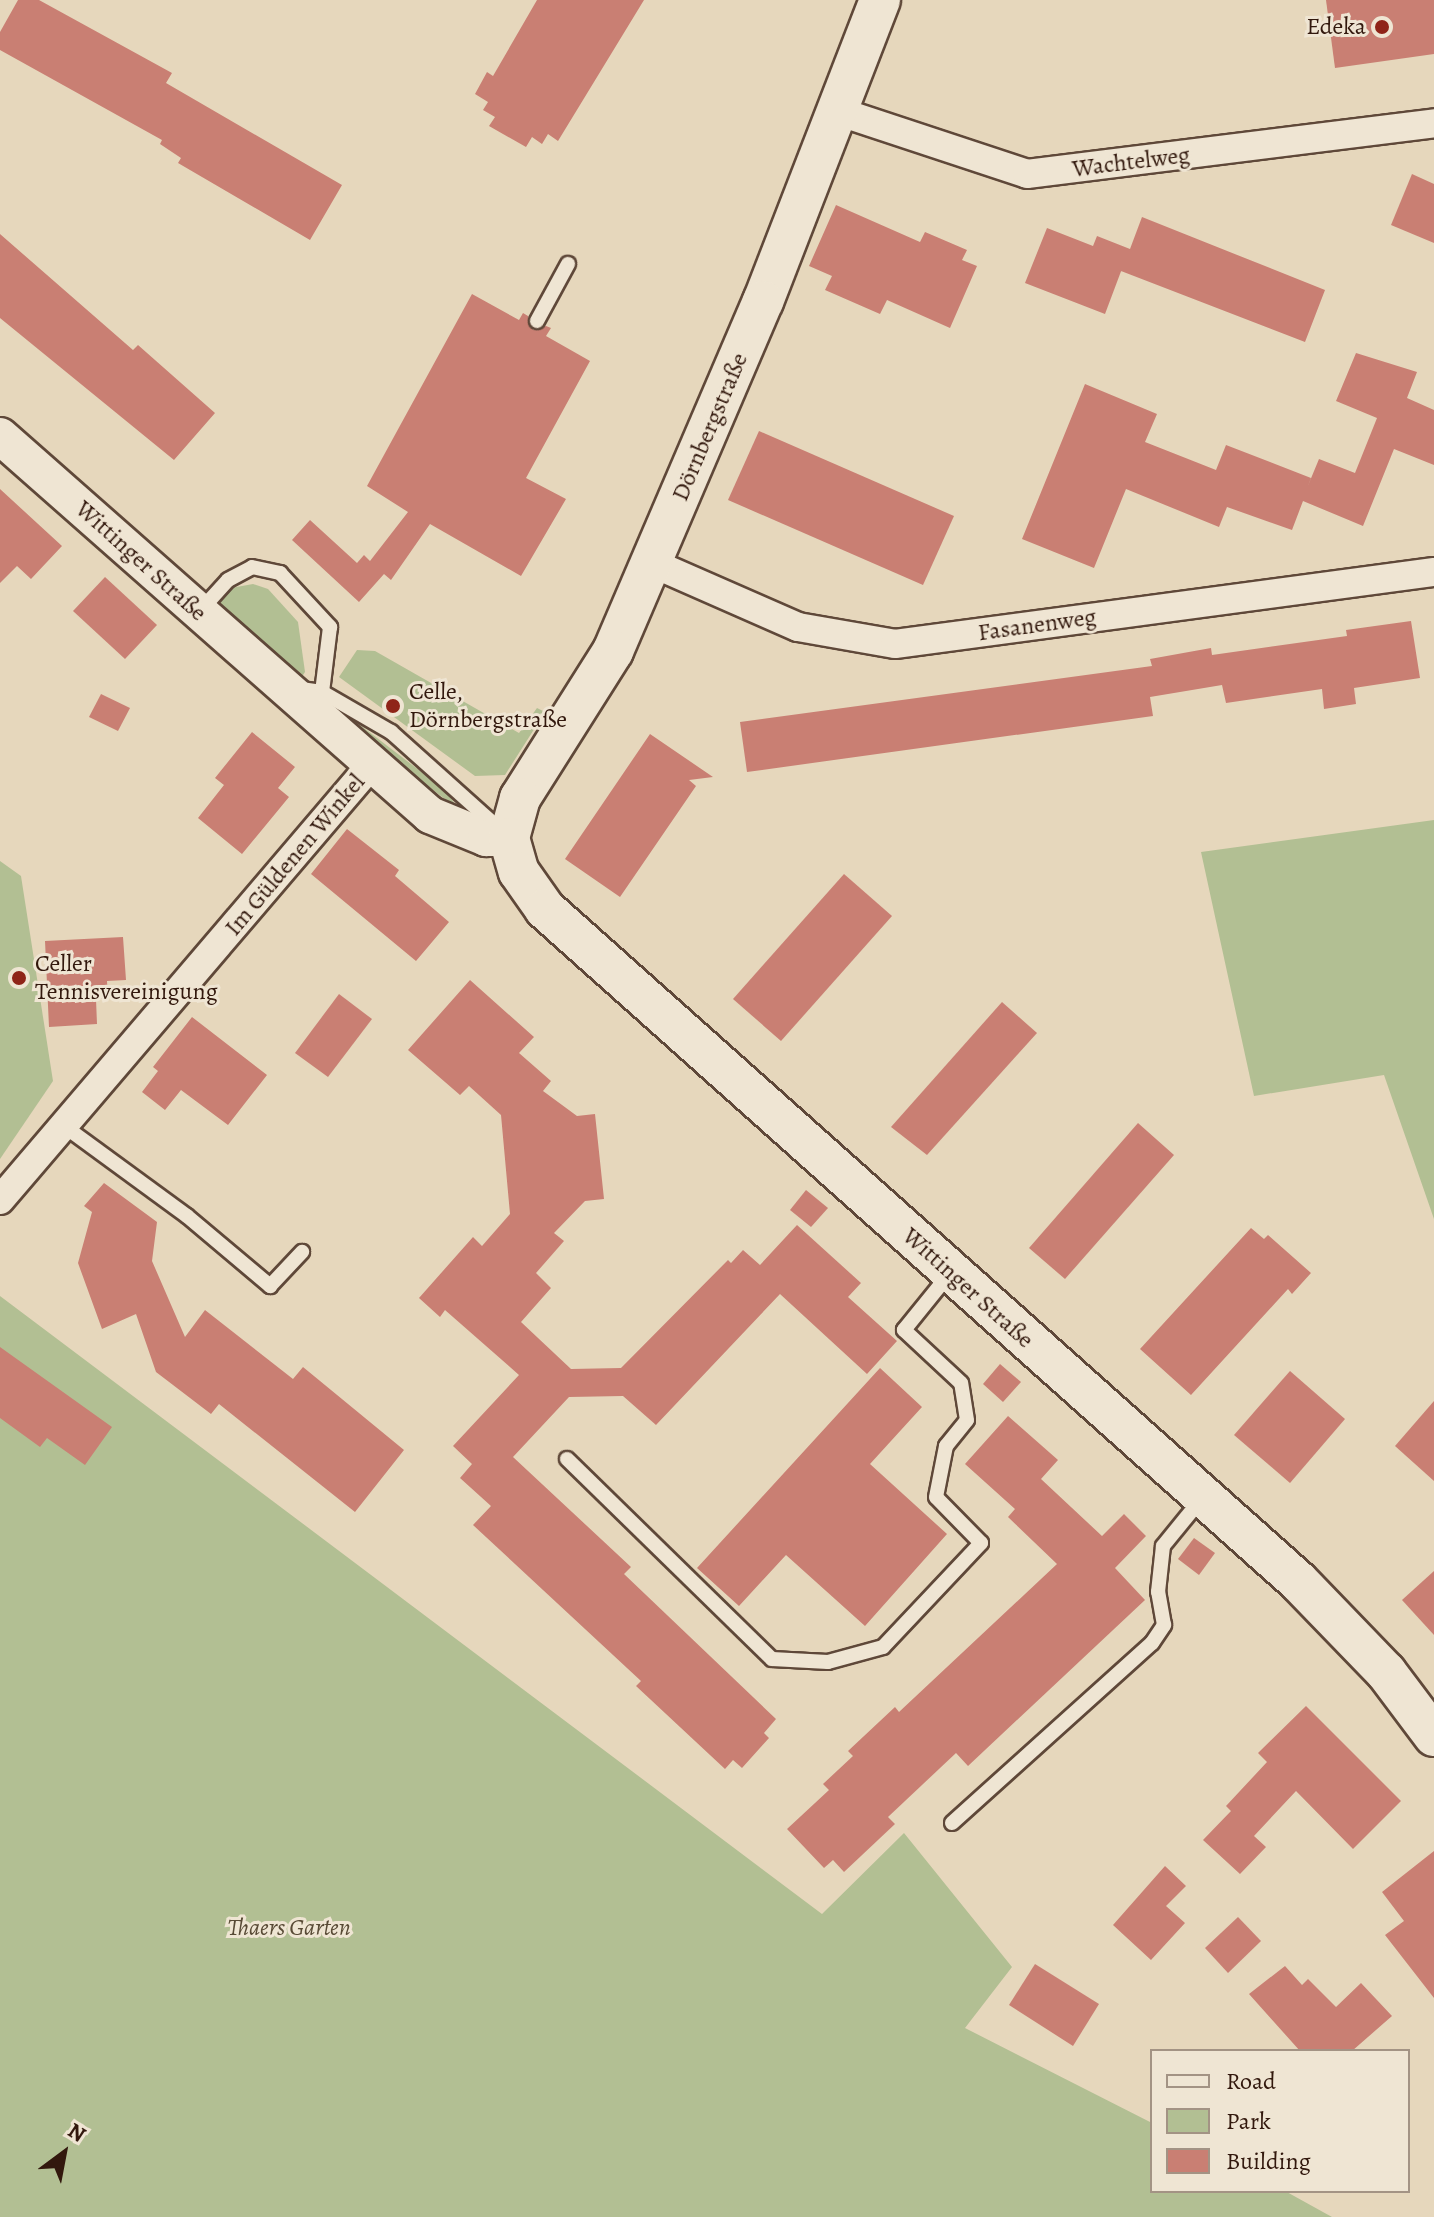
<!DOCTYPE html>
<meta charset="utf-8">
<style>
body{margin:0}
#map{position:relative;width:1434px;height:2217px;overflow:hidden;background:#e6d7bc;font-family:Alegreya,serif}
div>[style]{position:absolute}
.green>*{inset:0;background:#b2bf93}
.building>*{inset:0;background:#c97f73}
.roads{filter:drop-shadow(2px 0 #5f4839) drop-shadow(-2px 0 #5f4839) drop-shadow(0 2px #5f4839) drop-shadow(0 -2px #5f4839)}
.service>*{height:14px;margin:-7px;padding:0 7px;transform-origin:7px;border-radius:7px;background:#efe5d3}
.minor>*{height:28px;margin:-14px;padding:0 14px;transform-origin:14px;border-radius:14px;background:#efe5d3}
.tertiary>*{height:36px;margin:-18px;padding:0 18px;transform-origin:18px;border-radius:18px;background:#efe5d3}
.secondary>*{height:40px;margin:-20px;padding:0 20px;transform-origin:20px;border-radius:20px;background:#efe5d3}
.dots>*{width:22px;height:22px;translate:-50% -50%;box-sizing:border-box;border:4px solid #efe5d3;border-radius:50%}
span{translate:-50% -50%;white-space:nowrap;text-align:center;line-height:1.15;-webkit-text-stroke:6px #efe5d3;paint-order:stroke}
.poi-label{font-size:24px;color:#32180d}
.right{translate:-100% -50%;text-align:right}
.left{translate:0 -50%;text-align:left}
.street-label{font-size:24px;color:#32180d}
.park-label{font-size:24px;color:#584a35;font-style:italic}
.legend{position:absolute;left:1150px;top:2049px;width:260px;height:144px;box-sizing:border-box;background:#efe5d3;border:2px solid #a39384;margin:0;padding:10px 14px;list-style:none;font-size:24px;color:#32180d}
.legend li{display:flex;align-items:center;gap:16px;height:40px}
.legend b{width:40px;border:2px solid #a39384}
.north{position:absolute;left:24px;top:2113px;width:80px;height:80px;-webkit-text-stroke:6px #efe5d3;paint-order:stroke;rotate:32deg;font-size:22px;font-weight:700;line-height:32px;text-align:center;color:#32180d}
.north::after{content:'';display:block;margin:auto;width:28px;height:36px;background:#32180d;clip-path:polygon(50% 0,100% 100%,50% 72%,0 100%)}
</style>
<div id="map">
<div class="green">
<div style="clip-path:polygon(253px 584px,268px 589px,298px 622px,305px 672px,301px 678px,222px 614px,220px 600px,231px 588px)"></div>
<div style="clip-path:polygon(357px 650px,375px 651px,519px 733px,537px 708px,545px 712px,505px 775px,475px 776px,339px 677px)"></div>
<div style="clip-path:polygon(360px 725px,445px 790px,460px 811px,355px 729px)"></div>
<div style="clip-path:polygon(1434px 820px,1434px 1219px,1384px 1075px,1254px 1096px,1201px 852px)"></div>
<div style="clip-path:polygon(0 861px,21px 876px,53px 1081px,0 1159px)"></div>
<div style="clip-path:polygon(0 1296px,822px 1914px,904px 1833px,1012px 1967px,965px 2028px,1152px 2123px,1152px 2191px,1285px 2191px,1332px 2217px,0 2217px)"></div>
</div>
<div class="building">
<div style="clip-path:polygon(18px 0,39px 0,172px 73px,166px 83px,342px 185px,310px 240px,178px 163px,181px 158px,160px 144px,162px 140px,0 50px,0 32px)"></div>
<div style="clip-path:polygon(537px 0,644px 0,558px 141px,548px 134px,542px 144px,532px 137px,526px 147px,489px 126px,495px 117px,483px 110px,488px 102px,475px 94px,487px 72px,493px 76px)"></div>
<div style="clip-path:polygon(1326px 0,1434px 0,1434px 54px,1335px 68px)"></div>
<div style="clip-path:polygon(1412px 174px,1434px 184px,1434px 243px,1391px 225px)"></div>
<div style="clip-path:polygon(836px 205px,920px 242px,925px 232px,967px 250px,962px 260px,977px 266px,950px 328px,887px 300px,880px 314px,825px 290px,832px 276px,809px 266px)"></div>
<div style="clip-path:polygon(1142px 217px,1325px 290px,1305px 342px,1121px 271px,1126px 258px,1105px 314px,1025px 283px,1047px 228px,1093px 246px,1097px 236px,1130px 249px)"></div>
<div style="clip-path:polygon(0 234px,133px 350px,138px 345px,215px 413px,174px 460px,0 318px)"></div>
<div style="clip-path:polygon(472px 294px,519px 320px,523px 313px,528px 316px,533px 330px,546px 326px,551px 328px,546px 336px,590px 361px,526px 478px,566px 499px,521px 576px,430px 524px,391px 580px,384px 574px,359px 602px,292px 540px,310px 520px,357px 563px,364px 555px,370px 561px,408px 512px,367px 486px)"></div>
<div style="clip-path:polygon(1356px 353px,1417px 372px,1407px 398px,1434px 410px,1434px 465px,1394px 449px,1363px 526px,1303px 501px,1292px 530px,1227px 507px,1219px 527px,1126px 489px,1094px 568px,1022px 539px,1085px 384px,1157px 414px,1145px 442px,1216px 470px,1226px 445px,1311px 478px,1307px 488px,1319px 459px,1355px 473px,1377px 418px,1336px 401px)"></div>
<div style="clip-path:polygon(759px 431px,954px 516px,923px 585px,728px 500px)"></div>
<div style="clip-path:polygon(0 489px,62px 546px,31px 579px,17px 566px,0 583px)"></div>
<div style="clip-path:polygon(105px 577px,157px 625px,125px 659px,73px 611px)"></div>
<div style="clip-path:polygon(1411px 621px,1420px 678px,1354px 688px,1356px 704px,1324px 709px,1322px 689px,1226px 703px,1222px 685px,1150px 697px,1153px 716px,747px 772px,740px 722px,1152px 666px,1150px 659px,1211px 648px,1212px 655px,1347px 636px,1346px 630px)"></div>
<div style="clip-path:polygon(101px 694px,130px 708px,118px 731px,89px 717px)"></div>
<div style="clip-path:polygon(252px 732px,295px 767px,278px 788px,289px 797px,242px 854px,198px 818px,224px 785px,215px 778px)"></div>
<div style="clip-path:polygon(650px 734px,713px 777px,689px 780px,696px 786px,620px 897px,565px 859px)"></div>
<div style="clip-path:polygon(347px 829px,399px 870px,395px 876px,449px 922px,416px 961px,311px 874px)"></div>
<div style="clip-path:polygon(844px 874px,892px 916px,781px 1041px,733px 999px)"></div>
<div style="clip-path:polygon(123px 937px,126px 980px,107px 981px,108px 999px,96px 999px,97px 1024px,49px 1027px,45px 941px)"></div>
<div style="clip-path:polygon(470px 980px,534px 1037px,519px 1053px,551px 1081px,543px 1091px,577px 1116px,595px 1114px,604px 1199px,585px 1201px,554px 1233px,564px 1241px,536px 1273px,551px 1288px,521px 1322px,571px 1369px,621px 1368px,728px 1260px,731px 1263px,743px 1250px,760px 1265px,797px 1225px,861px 1283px,848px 1297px,897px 1341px,867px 1374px,780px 1294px,656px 1425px,623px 1396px,569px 1397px,513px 1457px,631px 1567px,624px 1574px,776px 1719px,764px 1733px,769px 1738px,742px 1768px,733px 1760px,725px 1769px,636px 1686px,641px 1681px,473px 1525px,491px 1506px,460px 1478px,472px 1464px,453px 1446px,519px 1375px,445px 1310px,440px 1317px,419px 1298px,473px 1237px,482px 1246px,510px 1214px,501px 1115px,469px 1086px,460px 1095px,408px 1050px)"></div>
<div style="clip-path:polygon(339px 994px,372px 1019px,328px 1077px,295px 1053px)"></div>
<div style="clip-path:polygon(1002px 1002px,1037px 1033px,927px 1155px,891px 1127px)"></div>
<div style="clip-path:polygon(192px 1017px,267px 1075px,228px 1125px,181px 1090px,165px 1110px,142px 1092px,158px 1071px,153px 1067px)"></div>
<div style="clip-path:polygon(1138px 1123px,1174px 1155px,1065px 1279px,1029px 1248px)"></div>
<div style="clip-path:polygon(104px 1183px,157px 1222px,152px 1261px,185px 1337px,205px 1310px,293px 1379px,303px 1367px,404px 1450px,355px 1512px,219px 1404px,211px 1414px,156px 1372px,136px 1314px,102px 1329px,78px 1263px,92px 1212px,84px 1206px)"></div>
<div style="clip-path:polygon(806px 1190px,828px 1208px,811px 1227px,790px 1210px)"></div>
<div style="clip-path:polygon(1251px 1228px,1264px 1239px,1268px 1235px,1311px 1273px,1292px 1294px,1288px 1289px,1191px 1395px,1140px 1349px)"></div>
<div style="clip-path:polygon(0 1347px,112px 1427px,85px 1465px,47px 1438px,40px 1447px,0 1418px)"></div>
<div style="clip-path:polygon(1000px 1364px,1021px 1382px,1003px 1402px,983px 1384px)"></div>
<div style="clip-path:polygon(880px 1368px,922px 1407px,870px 1464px,947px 1534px,865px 1626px,786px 1555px,739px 1606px,697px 1568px)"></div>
<div style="clip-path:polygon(1290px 1371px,1345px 1419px,1290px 1483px,1234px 1435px)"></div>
<div style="clip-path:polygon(1434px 1401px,1434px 1481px,1395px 1446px)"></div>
<div style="clip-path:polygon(1008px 1416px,1058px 1460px,1041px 1479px,1102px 1536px,1124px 1514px,1146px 1536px,1115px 1568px,1145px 1600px,968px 1766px,956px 1753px,888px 1817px,895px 1824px,844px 1872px,833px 1860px,824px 1868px,787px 1829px,829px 1790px,823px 1784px,853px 1756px,848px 1751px,895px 1707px,899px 1712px,1057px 1564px,1008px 1517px,1015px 1509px,965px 1464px)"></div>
<div style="clip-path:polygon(1194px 1538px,1215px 1553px,1199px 1575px,1178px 1559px)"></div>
<div style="clip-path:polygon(1434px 1571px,1434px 1635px,1402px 1600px)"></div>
<div style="clip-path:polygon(1306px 1706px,1401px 1801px,1353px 1849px,1296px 1791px,1254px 1836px,1266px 1847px,1240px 1874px,1203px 1840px,1231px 1811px,1226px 1806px,1267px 1762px,1258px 1753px)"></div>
<div style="clip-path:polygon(1434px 1851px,1434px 1998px,1385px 1935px,1404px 1921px,1382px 1892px)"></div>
<div style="clip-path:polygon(1165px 1866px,1186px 1886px,1166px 1906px,1185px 1923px,1151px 1960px,1113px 1925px)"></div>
<div style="clip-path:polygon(1238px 1917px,1261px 1941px,1228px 1973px,1205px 1948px)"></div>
<div style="clip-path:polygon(1035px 1964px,1099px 2004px,1073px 2046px,1009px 2005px)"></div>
<div style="clip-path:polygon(1285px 1966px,1302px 1985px,1308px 1979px,1336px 2007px,1361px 1983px,1392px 2016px,1352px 2051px,1300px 2051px,1249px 1994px)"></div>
</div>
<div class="roads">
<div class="service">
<div style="left:537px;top:321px;width:65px;rotate:-61.5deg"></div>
<div style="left:199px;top:612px;width:43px;rotate:-47.8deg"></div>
<div style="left:228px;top:580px;width:27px;rotate:-28deg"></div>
<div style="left:252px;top:567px;width:29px;rotate:12deg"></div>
<div style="left:280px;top:573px;width:74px;rotate:47.2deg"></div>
<div style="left:330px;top:627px;width:65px;rotate:97deg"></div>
<div style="left:322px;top:692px;width:8px;rotate:135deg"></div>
<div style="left:301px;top:689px;width:21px;rotate:8deg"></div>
<div style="left:322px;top:692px;width:80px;rotate:30.1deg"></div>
<div style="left:391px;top:732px;width:150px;rotate:41.8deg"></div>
<div style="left:64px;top:1126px;width:152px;rotate:36.2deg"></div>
<div style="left:187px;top:1216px;width:109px;rotate:40.1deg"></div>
<div style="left:270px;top:1286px;width:47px;rotate:-46.7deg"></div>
<div style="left:567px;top:1459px;width:286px;rotate:44.3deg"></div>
<div style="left:772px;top:1659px;width:56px;rotate:3.1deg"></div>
<div style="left:828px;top:1662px;width:57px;rotate:-15.3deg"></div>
<div style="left:883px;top:1647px;width:143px;rotate:-46.7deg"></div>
<div style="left:981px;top:1543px;width:64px;rotate:-134.4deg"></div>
<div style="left:936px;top:1497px;width:52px;rotate:-78.9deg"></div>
<div style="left:946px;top:1446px;width:33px;rotate:-51deg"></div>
<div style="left:967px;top:1420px;width:37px;rotate:-99deg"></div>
<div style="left:961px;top:1383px;width:78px;rotate:-137.1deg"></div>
<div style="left:904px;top:1330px;width:75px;rotate:-51deg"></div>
<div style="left:952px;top:1823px;width:269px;rotate:-42deg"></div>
<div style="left:1152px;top:1643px;width:22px;rotate:-56deg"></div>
<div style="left:1164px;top:1625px;width:34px;rotate:-100deg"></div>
<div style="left:1158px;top:1592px;width:46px;rotate:-83.8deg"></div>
<div style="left:1163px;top:1546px;width:63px;rotate:-50.8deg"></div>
</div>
<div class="minor">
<div style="left:837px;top:111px;width:200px;rotate:18.3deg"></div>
<div style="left:1027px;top:174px;width:410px;rotate:-7.1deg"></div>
<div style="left:652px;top:563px;width:159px;rotate:23.7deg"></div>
<div style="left:798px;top:627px;width:98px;rotate:9.9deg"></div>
<div style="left:895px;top:644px;width:544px;rotate:-7.61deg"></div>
<div style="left:0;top:1200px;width:573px;rotate:-49.53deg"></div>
</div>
<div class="tertiary">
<div style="left:0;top:436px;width:573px;rotate:41.39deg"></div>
<div style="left:430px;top:815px;width:61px;rotate:22.3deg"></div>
<div style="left:486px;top:838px;width:23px"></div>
</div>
<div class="secondary">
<div style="left:880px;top:0;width:323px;rotate:111.2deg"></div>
<div style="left:763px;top:301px;width:381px;rotate:113.2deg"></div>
<div style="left:613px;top:651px;width:174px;rotate:122.3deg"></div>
<div style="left:520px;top:798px;width:41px;rotate:105.4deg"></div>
<div style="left:509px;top:838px;width:35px;rotate:74deg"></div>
<div style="left:519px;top:872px;width:45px;rotate:54.9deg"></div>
<div style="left:545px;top:909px;width:1009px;rotate:41.75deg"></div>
<div style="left:1298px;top:1581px;width:127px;rotate:46deg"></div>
<div style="left:1386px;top:1672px;width:80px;rotate:53.1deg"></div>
</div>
</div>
<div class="dots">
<div style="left:1382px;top:27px;background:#8f2418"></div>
<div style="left:393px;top:706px;background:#8f2418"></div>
<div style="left:19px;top:978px;background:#8f2418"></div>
</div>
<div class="poi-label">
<span class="right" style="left:1366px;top:27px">Edeka</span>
<span class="left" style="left:409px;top:706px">Celle,<br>Dörnbergstraße</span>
<span class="left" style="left:35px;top:978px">Celler<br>Tennisvereinigung</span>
</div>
<div class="street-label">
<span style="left:1131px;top:162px;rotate:-7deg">Wachtelweg</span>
<span style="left:710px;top:427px;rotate:-67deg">Dörnbergstraße</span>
<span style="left:141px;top:561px;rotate:42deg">Wittinger Straße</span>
<span style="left:1037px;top:625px;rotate:-8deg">Fasanenweg</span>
<span style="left:295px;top:855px;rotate:-50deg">Im Güldenen Winkel</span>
<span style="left:968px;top:1288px;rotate:42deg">Wittinger Straße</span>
</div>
<div class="park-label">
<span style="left:289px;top:1928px">Thaers Garten</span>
</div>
<ul class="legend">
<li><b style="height:10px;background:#efe5d3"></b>Road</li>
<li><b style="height:22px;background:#b2bf93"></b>Park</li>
<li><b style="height:22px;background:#c97f73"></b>Building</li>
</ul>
<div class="north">N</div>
</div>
